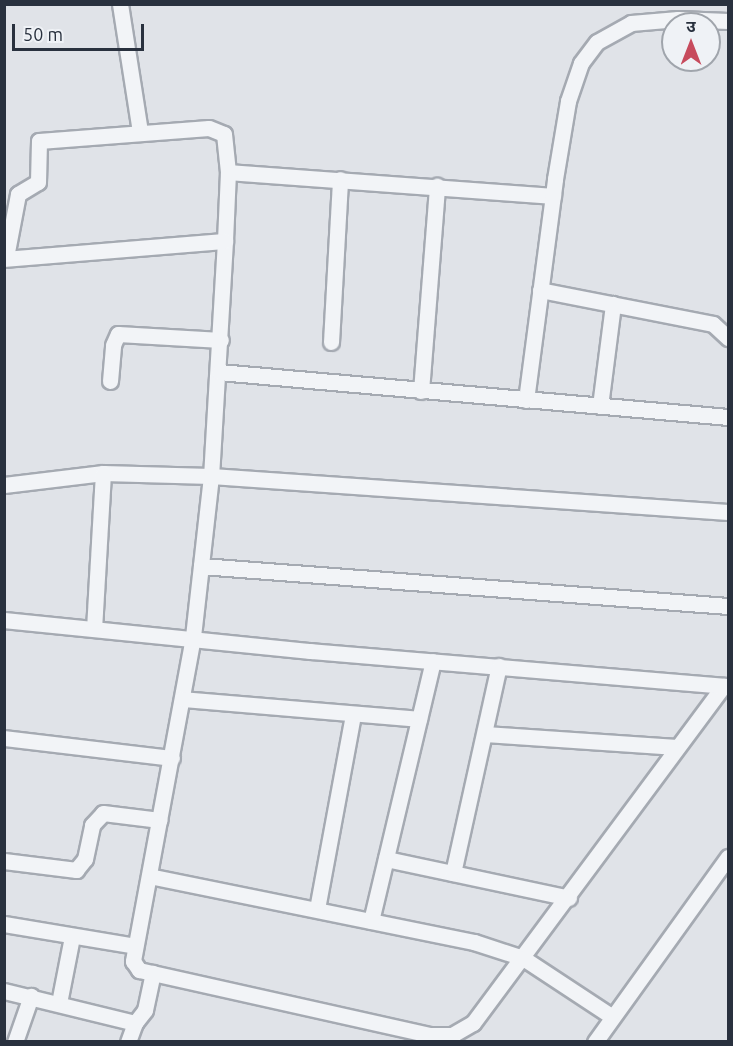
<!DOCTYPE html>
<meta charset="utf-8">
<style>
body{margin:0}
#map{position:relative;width:733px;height:1046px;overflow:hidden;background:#e0e3e8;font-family:Ubuntu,"Noto Sans Devanagari",sans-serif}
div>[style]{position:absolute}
.roads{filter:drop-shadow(2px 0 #a5aab2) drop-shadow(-2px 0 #a5aab2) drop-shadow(0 2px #a5aab2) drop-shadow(0 -2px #a5aab2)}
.street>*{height:15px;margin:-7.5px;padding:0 7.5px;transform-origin:7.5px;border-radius:7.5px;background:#f2f4f7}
span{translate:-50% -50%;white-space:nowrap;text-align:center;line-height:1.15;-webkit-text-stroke:4.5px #eff2f6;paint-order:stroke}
.frame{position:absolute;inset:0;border:6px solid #29313e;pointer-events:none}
.north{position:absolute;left:661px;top:12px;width:60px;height:60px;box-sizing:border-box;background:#eff2f6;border:2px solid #a0a5ac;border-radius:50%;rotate:0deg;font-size:16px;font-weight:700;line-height:24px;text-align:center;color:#29313e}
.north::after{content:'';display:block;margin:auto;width:21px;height:27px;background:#c74b5d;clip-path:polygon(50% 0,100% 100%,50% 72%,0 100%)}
.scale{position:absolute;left:12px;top:24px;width:132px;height:27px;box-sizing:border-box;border:3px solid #29313e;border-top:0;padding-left:8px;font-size:18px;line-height:21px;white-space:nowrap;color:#29313e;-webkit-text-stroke:4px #eff2f6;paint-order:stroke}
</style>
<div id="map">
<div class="roads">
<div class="street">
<div style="left:120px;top:4px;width:130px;rotate:81.1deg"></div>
<div style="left:228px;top:172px;width:326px;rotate:4.2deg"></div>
<div style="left:6px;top:257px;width:64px;rotate:-79.2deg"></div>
<div style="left:18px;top:194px;width:23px;rotate:-31deg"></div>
<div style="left:38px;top:182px;width:41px;rotate:-88.6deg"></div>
<div style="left:39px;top:141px;width:170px;rotate:-4.4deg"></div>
<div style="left:209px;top:128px;width:16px;rotate:22deg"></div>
<div style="left:224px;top:134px;width:38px;rotate:84deg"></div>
<div style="left:228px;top:172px;width:69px;rotate:92.5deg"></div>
<div style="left:225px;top:241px;width:235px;rotate:93.4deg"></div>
<div style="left:211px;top:476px;width:162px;rotate:96.4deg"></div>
<div style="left:193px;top:637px;width:330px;rotate:100.5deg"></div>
<div style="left:133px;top:961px;width:11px;rotate:56deg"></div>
<div style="left:139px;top:970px;width:297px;rotate:12.6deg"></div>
<div style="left:429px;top:1035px;width:23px"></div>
<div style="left:452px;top:1035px;width:24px;rotate:-30deg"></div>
<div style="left:473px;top:1023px;width:420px;rotate:-53.4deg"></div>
<div style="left:4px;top:259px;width:222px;rotate:-4.7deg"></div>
<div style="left:540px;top:290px;width:176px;rotate:11.1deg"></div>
<div style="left:713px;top:324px;width:21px;rotate:43deg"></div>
<div style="left:331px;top:342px;width:163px;rotate:-86.8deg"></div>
<div style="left:219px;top:372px;width:511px;rotate:5.05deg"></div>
<div style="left:110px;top:381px;width:36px;rotate:-85deg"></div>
<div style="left:113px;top:345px;width:12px;rotate:-66deg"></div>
<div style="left:118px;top:334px;width:103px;rotate:3.3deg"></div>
<div style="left:421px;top:391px;width:206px;rotate:-85.5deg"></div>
<div style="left:526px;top:400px;width:223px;rotate:-82.5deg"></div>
<div style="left:555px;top:179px;width:79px;rotate:-80.5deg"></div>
<div style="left:568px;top:101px;width:40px;rotate:-71.1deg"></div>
<div style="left:581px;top:63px;width:26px;rotate:-53deg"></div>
<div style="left:597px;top:42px;width:39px;rotate:-29deg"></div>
<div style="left:631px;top:23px;width:47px;rotate:-4.9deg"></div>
<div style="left:678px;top:19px;width:50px;rotate:2.3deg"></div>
<div style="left:600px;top:406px;width:103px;rotate:-82.7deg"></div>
<div style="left:103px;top:473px;width:108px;rotate:1.6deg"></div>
<div style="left:211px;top:476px;width:518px;rotate:3.98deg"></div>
<div style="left:4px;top:485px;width:100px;rotate:-6.9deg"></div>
<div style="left:103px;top:473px;width:156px;rotate:93.3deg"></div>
<div style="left:201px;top:566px;width:529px;rotate:4.34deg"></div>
<div style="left:4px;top:620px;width:308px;rotate:5.8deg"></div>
<div style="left:310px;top:651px;width:419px;rotate:4.8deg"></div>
<div style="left:182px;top:699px;width:238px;rotate:4.8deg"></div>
<div style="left:485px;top:734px;width:192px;rotate:3.9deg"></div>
<div style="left:4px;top:738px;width:169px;rotate:6.8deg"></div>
<div style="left:386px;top:859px;width:187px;rotate:12deg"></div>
<div style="left:4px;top:861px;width:73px;rotate:7.1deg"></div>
<div style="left:76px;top:870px;width:14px;rotate:-51deg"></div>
<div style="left:85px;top:859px;width:35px;rotate:-78deg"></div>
<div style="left:92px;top:825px;width:16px;rotate:-47deg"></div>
<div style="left:103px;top:813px;width:57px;rotate:7deg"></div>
<div style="left:453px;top:873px;width:212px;rotate:-77.5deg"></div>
<div style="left:149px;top:876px;width:332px;rotate:11.5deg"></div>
<div style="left:474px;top:942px;width:52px;rotate:18.1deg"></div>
<div style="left:523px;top:958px;width:105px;rotate:33.4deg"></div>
<div style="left:317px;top:909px;width:198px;rotate:-79.5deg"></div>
<div style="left:371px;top:921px;width:267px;rotate:-76.6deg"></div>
<div style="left:4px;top:924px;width:133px;rotate:9.5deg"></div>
<div style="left:4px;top:991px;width:135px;rotate:13.7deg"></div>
<div style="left:135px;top:1023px;width:16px;rotate:-52deg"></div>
<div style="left:145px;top:1010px;width:38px;rotate:-78deg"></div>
<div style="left:59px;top:1003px;width:67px;rotate:-78.9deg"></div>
<div style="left:15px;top:1042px;width:49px;rotate:-70.8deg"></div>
<div style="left:128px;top:1042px;width:20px;rotate:-70deg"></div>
<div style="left:595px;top:1042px;width:228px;rotate:-54.3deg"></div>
</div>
</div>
<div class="frame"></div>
<div class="north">उ</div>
<div class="scale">50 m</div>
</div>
